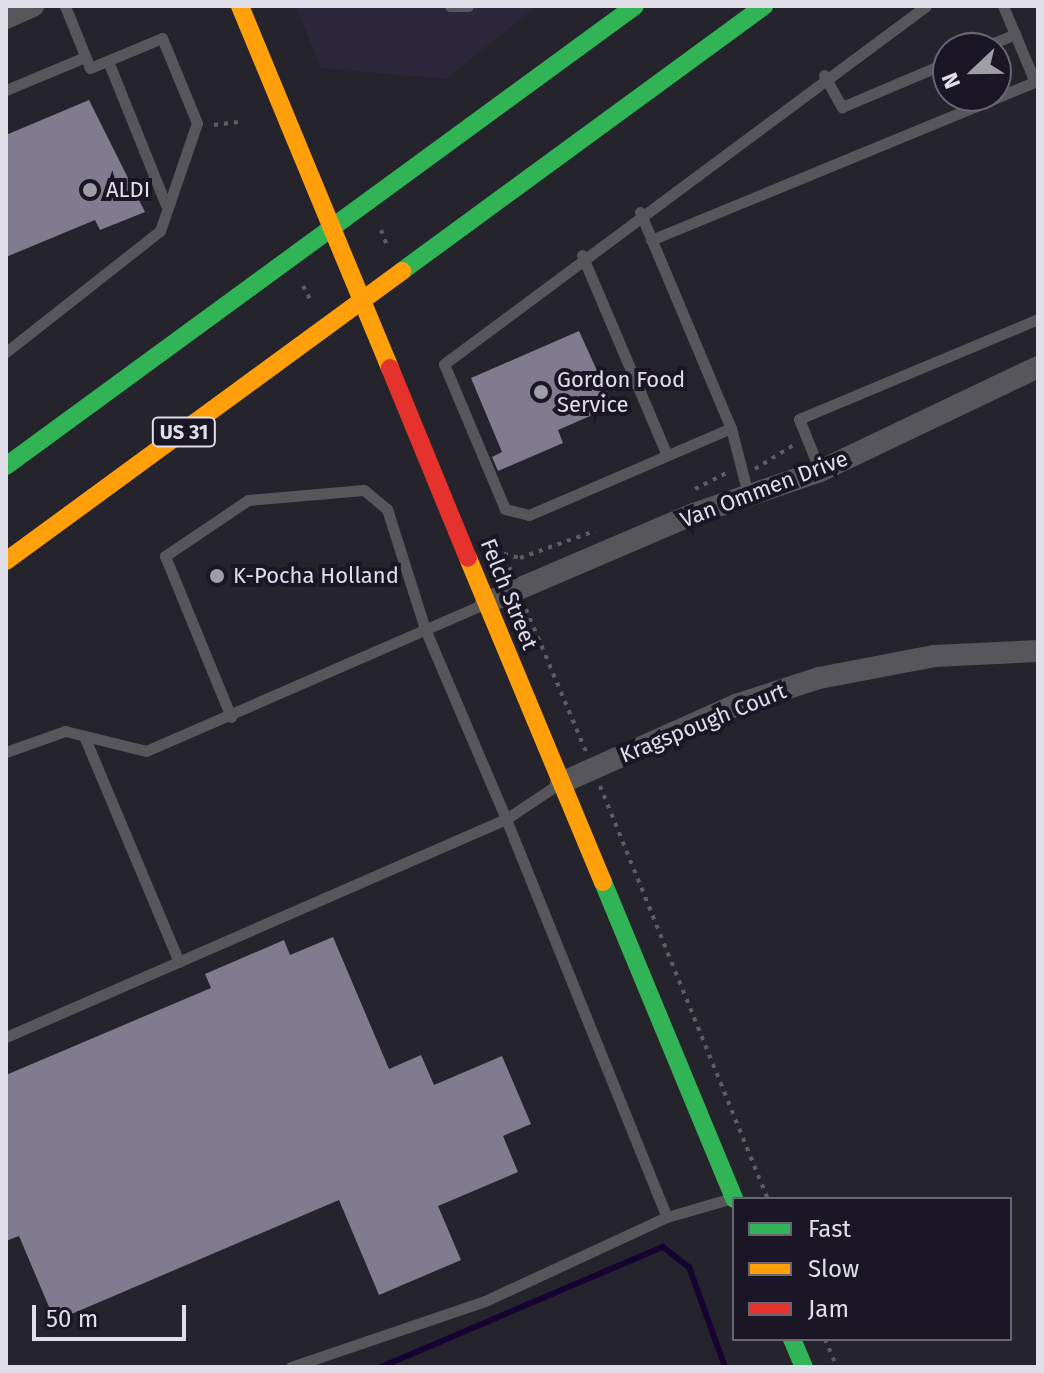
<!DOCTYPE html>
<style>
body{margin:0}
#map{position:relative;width:1044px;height:1373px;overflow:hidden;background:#25242c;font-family:"Fira Sans",sans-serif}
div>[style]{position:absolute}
.built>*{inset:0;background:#2c273a}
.stream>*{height:6px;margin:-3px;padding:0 3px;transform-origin:3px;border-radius:3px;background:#170332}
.building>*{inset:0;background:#807b8f}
.path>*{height:4px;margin-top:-2px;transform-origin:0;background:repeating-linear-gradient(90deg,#5e5d61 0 4px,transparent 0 10px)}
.lane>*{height:11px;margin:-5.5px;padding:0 5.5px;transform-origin:5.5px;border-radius:5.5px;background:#57565a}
.street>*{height:22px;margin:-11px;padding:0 11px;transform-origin:11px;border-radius:11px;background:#57565a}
.fast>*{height:18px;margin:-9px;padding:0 9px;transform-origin:9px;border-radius:9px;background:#30b455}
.slow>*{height:18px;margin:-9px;padding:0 9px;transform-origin:9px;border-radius:9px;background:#ff9f0a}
.jam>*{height:18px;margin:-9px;padding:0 9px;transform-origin:9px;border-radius:9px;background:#e5322d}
.dots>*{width:22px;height:22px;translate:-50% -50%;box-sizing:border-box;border:4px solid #1a1625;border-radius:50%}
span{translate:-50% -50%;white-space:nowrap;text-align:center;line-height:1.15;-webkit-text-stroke:8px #1a1625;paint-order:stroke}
.shield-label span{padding:2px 6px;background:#1a1625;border:2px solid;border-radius:6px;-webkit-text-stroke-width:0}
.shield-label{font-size:20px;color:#e0dee8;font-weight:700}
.poi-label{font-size:22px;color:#e0dee8}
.left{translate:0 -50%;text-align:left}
.street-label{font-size:22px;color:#e0dee8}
.frame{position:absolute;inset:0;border:8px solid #e0dee8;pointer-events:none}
.legend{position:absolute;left:732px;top:1197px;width:280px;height:144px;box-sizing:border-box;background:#1a1625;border:2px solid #696673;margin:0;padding:10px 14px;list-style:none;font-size:24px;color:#e0dee8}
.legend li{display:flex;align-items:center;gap:16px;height:40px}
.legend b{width:40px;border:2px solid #696673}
.north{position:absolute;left:932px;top:32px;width:80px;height:80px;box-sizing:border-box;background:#1a1625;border:2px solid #696673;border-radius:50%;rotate:248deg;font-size:22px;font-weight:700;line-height:32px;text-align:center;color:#e0dee8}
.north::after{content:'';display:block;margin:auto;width:28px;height:36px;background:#9f9da6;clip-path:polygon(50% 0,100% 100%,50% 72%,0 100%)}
.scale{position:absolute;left:32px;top:1305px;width:154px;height:36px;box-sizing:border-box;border:4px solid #e0dee8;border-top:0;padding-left:10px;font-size:24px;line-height:28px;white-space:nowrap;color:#e0dee8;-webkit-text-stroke:6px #1a1625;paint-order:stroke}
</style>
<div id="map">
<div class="built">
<div style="clip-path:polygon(296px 6px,537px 6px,446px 79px,321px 68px)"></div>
</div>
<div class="stream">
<div style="left:381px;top:1367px;width:306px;rotate:-23.1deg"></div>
<div style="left:663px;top:1247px;width:33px;rotate:38deg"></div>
<div style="left:689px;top:1267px;width:106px;rotate:70.2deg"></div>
</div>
<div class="building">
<div style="clip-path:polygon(89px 100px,145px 212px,100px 230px,95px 220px,6px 257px,6px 135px)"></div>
<div style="clip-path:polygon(579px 331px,613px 406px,558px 430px,563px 443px,498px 471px,492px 457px,502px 452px,471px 378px)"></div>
<div style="clip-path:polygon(333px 937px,389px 1069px,421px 1055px,434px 1085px,502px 1056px,531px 1124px,503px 1136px,518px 1172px,438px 1206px,461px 1260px,379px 1295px,339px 1200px,55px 1321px,19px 1236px,6px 1241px,6px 1075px,211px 988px,205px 974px,284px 940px,290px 955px)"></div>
</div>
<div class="path">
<div style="left:214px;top:125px;width:24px;rotate:-7deg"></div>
<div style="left:381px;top:230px;width:19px;rotate:69deg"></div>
<div style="left:303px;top:286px;width:19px;rotate:62deg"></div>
<div style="left:755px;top:469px;width:47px;rotate:-32deg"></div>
<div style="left:695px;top:489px;width:35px;rotate:-27deg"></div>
<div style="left:511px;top:571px;width:18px;rotate:-112deg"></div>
<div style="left:504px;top:554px;width:16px;rotate:14deg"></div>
<div style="left:520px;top:558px;width:80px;rotate:-19.8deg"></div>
<div style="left:526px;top:609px;width:155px;rotate:67.2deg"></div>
<div style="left:600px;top:786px;width:446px;rotate:67.9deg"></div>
<div style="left:825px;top:1339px;width:30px;rotate:67deg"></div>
</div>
<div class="lane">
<div style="left:450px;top:6px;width:18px"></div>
<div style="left:981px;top:48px;width:37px;rotate:-22deg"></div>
<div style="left:108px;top:61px;width:155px;rotate:68.1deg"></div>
<div style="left:824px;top:75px;width:37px;rotate:61deg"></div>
<div style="left:842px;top:107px;width:115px;rotate:-23deg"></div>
<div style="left:6px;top:90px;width:86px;rotate:-22.7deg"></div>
<div style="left:640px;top:212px;width:234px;rotate:67.2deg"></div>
<div style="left:731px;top:428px;width:68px;rotate:75.6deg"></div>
<div style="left:651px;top:240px;width:415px;rotate:-22.4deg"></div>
<div style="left:1035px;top:82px;width:82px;rotate:-112.8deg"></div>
<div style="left:582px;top:255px;width:217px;rotate:67deg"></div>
<div style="left:6px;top:352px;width:196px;rotate:-38.2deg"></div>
<div style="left:160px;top:231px;width:114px;rotate:-71.1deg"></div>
<div style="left:197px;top:123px;width:92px;rotate:-112.4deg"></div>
<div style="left:162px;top:38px;width:78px;rotate:157.4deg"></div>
<div style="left:90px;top:68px;width:67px;rotate:-112deg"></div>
<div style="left:731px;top:428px;width:220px;rotate:156.7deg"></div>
<div style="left:529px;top:515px;width:25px;rotate:-166deg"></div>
<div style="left:505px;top:509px;width:157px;rotate:-112.8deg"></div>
<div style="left:444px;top:364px;width:600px;rotate:-36.6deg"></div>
<div style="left:820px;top:471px;width:56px;rotate:-112deg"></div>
<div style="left:799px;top:419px;width:259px;rotate:-22.7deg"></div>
<div style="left:231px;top:717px;width:174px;rotate:-112.3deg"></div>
<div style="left:165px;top:556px;width:100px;rotate:-34deg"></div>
<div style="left:248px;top:500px;width:116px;rotate:-4.9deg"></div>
<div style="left:364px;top:490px;width:30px;rotate:40deg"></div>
<div style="left:387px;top:509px;width:126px;rotate:72.4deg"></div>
<div style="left:425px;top:629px;width:207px;rotate:66.9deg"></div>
<div style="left:506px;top:819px;width:65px;rotate:-33.7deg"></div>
<div style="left:84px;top:736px;width:245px;rotate:67.2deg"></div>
<div style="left:6px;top:752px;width:63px;rotate:-19.6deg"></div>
<div style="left:65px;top:731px;width:83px;rotate:13.9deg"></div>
<div style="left:146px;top:751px;width:371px;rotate:-23.5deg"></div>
<div style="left:6px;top:1037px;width:545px;rotate:-23.56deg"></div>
<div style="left:506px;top:819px;width:429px;rotate:68deg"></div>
<div style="left:667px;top:1217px;width:65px;rotate:-16.2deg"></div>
<div style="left:291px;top:1367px;width:205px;rotate:-18.8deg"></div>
<div style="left:485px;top:1301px;width:200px;rotate:-24.8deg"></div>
</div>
<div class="street">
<div style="left:6px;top:18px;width:30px;rotate:-24deg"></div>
<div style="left:486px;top:603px;width:226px;rotate:-23.2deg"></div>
<div style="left:694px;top:514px;width:133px;rotate:-18.8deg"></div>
<div style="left:820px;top:471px;width:242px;rotate:-25.5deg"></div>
<div style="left:561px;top:783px;width:192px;rotate:-24deg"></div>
<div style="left:736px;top:705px;width:87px;rotate:-18deg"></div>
<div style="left:819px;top:678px;width:117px;rotate:-10.8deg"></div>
<div style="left:934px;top:656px;width:104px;rotate:-2.8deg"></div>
</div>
<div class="fast">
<div style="left:402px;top:271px;width:449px;rotate:-36.2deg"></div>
<div style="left:6px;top:466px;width:779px;rotate:-36.18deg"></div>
<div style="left:603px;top:882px;width:343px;rotate:67.5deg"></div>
<div style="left:792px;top:1339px;width:30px;rotate:67deg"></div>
</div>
<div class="slow">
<div style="left:240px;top:6px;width:392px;rotate:67.5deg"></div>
<div style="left:468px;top:558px;width:351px;rotate:67.4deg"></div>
<div style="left:6px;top:561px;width:491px;rotate:-36.2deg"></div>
</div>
<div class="jam">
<div style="left:390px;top:368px;width:205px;rotate:67.7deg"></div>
</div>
<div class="dots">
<div style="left:90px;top:190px;background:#9f9da6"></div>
<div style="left:541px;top:392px;background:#9f9da6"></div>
<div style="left:217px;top:576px;background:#9f9da6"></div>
</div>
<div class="shield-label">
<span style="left:184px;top:432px">US 31</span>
</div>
<div class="poi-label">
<span class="left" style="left:106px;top:190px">ALDI</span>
<span class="left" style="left:557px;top:392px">Gordon Food<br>Service</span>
<span class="left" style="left:233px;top:576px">K-Pocha Holland</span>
</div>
<div class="street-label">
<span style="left:764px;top:489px;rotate:-21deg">Van Ommen Drive</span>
<span style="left:509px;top:594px;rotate:68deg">Felch Street</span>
<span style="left:703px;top:723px;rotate:-22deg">Kragspough Court</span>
</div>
<div class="frame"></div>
<ul class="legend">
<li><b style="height:10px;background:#30b455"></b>Fast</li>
<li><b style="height:10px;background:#ff9f0a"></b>Slow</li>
<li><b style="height:10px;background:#e5322d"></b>Jam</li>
</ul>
<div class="north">N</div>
<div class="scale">50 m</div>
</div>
